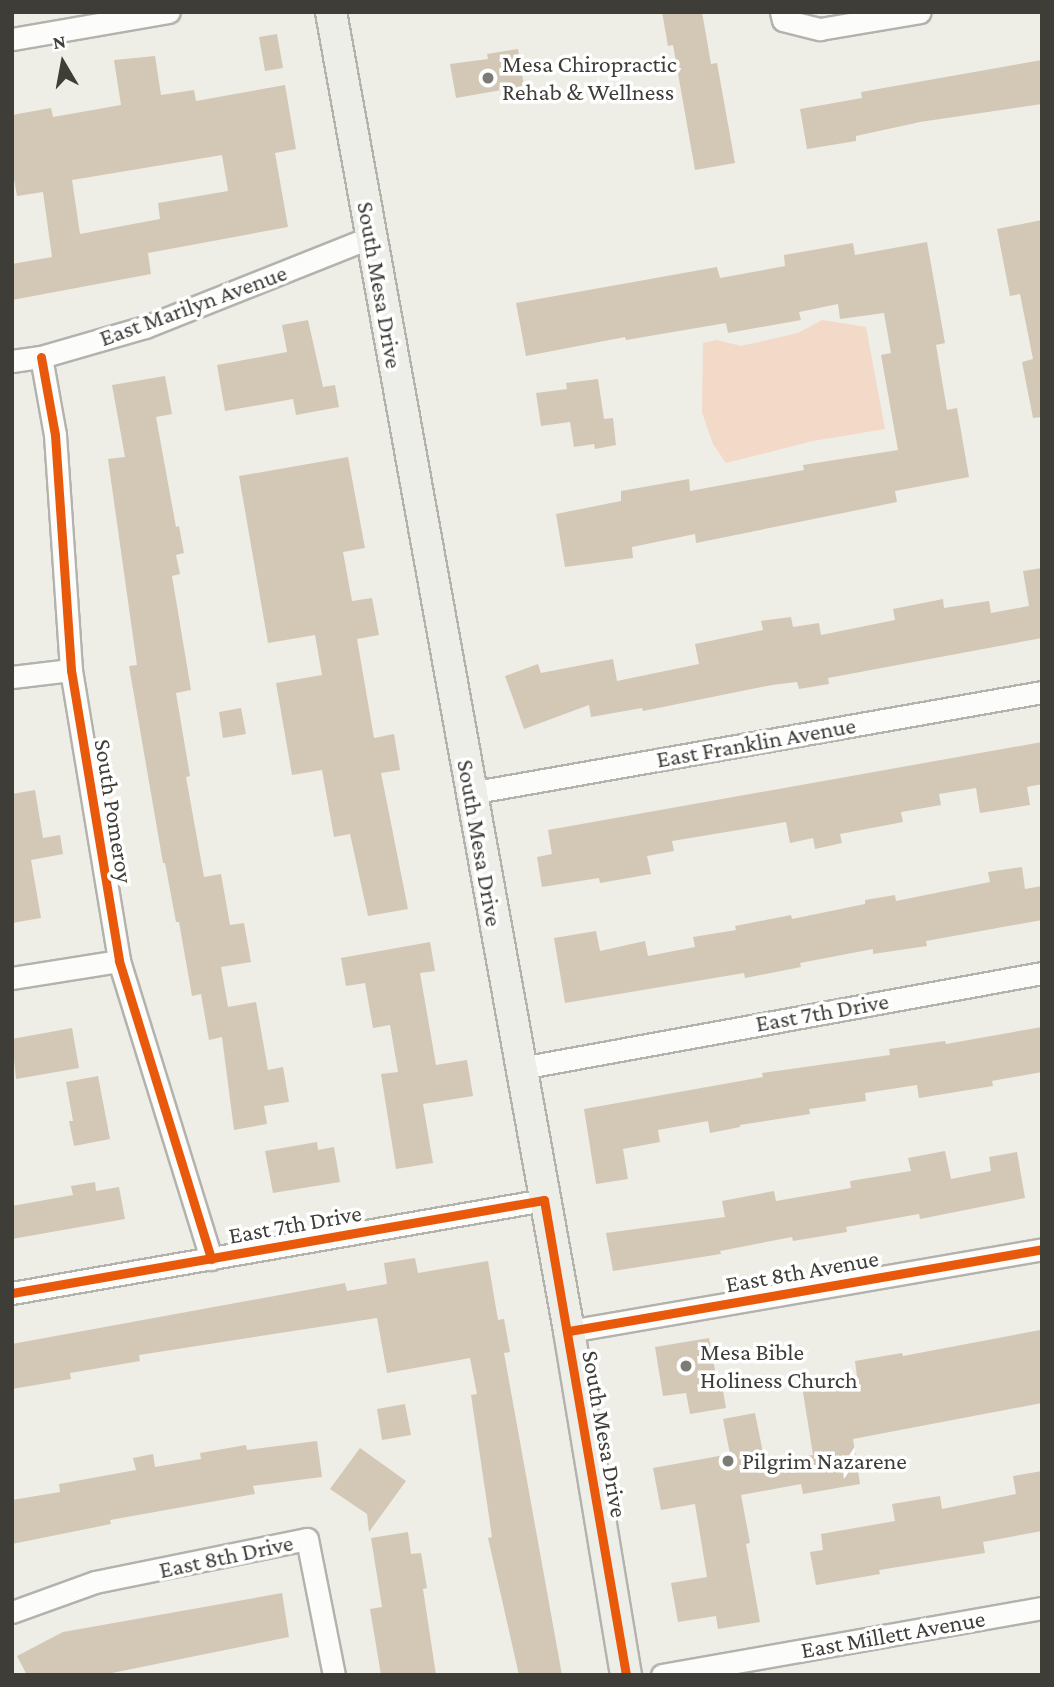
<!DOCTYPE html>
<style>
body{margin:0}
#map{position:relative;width:1054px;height:1687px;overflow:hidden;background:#eeede6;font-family:"Crimson Pro",serif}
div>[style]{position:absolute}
.green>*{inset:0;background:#f3d9c7}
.building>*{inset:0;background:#d3c8b5}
.roads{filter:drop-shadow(2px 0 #b3b2ad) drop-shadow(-2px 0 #b3b2ad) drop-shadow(0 2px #b3b2ad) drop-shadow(0 -2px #b3b2ad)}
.minor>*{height:21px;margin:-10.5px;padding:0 10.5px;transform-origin:10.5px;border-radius:10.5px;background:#fcfcfb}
.secondary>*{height:30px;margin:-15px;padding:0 15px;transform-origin:15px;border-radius:15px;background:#eeeee9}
.cycleway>*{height:9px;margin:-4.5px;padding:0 4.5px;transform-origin:4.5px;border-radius:4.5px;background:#e8590c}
.dots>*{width:19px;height:19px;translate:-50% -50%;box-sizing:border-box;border:4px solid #fff;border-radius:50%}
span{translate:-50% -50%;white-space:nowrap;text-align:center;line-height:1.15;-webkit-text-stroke:7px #fff;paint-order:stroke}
.poi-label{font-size:24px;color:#3e3d38}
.left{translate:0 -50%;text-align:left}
.street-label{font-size:24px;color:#3e3d38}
.frame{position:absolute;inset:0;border:14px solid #3e3d38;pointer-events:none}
.north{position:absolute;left:28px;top:28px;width:70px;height:70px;-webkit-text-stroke:5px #fff;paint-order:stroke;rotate:350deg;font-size:19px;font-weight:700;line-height:28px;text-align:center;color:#3e3d38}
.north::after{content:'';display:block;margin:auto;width:24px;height:32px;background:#3e3d38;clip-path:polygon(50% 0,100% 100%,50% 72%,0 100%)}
</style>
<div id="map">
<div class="green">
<div style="clip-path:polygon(822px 320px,866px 327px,885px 429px,813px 441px,726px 463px,713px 444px,702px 412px,703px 343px,717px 340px,741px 346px,798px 333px)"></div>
</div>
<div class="building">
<div style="clip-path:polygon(662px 12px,702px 12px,711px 64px,717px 63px,735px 163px,695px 170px,673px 45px,668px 46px)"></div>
<div style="clip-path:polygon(277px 34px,283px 68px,265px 71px,259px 37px)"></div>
<div style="clip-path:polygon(518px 49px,524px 86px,456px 98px,450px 64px,488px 59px,487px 54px)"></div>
<div style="clip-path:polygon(evenodd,155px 56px,161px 95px,194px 90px,196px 101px,285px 85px,296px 149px,275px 153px,288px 227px,148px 253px,151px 274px,12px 300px,12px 264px,52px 257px,43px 192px,17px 196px,12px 168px,12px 115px,51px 108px,53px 117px,121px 105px,114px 60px,155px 56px,222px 155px,228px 191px,158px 203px,160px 219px,80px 234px,72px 180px,222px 155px)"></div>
<div style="clip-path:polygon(1042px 60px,1042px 104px,920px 122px,856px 136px,856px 141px,807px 149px,800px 109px,862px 98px,861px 92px)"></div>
<div style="clip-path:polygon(1042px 220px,1042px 417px,1033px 418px,1022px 362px,1033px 359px,1020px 294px,1010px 296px,997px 229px)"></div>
<div style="clip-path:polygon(927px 242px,945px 343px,936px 345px,947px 410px,957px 408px,969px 477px,895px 491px,897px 502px,696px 543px,695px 534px,632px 547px,633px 558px,565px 567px,556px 514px,621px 501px,621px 491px,689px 479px,690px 491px,804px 470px,803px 465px,898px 450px,881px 355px,891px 353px,884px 313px,840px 319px,838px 304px,799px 312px,801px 320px,728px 333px,726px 323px,626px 340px,625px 337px,526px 356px,516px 303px,717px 267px,720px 278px,785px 266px,784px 255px,853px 243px,855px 255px)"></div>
<div style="clip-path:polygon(308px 320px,323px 387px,335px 385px,339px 407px,296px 415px,293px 399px,225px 411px,217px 365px,287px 352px,282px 325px)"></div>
<div style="clip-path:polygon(165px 376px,172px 414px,156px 417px,176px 527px,179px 526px,184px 553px,176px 555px,180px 574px,172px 576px,191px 690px,176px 693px,190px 776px,186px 777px,204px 877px,221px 874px,230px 925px,244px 923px,251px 962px,221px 967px,228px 1007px,256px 1002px,268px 1070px,283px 1067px,289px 1102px,264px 1106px,267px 1124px,234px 1130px,222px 1037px,209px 1040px,201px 994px,192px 996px,179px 922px,176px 922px,165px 863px,163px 863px,129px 666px,137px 665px,108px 459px,125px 457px,112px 385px)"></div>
<div style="clip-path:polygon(598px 379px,604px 419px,613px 418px,616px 445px,595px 449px,594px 444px,574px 447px,570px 422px,541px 426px,536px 393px,567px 389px,566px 383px)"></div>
<div style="clip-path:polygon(348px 457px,365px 548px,343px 552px,352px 601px,372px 598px,379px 635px,357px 639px,374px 738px,394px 734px,400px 770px,381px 773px,408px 909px,368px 916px,350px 834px,334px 837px,322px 770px,292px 775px,276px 683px,322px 675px,315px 635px,268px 643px,239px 476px)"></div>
<div style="clip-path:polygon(1042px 568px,1042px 638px,828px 678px,829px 684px,799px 689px,797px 682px,772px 685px,643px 711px,642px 708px,591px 717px,589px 705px,524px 729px,505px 676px,538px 664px,541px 673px,613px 659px,617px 681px,699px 664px,695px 644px,763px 630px,761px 621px,791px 617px,793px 627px,819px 623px,821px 635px,895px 620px,893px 609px,943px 599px,944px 608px,989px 601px,991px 613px,1029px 606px,1023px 571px)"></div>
<div style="clip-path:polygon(241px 708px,246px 734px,223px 738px,219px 712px)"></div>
<div style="clip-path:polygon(1042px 742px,1042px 784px,1027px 787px,1030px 805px,980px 813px,976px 788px,939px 794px,941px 805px,901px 812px,903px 822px,840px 834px,842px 843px,815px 849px,813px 838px,790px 843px,786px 822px,672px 841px,674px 851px,647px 856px,651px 874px,600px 883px,599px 878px,542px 887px,537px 857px,552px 854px,548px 830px)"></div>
<div style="clip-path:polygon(35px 790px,43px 838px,60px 835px,63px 854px,31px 860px,41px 918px,12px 923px,12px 794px)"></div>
<div style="clip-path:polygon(1022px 867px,1025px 889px,1042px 886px,1042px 920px,926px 941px,927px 946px,873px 954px,873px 949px,800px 963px,801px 967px,745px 978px,744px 973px,565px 1003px,554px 938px,596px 931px,600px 951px,645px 941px,648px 956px,695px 947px,693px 937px,736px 930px,735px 926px,791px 915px,792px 919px,865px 904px,865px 900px,895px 895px,896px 901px,990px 882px,988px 872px)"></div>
<div style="clip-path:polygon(430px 942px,435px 971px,420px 973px,436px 1065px,467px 1060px,473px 1096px,423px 1104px,433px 1163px,396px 1169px,381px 1074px,398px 1072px,390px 1025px,373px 1028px,365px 983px,346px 986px,341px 958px)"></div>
<div style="clip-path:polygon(1042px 1027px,1042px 1072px,992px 1081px,993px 1086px,919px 1098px,917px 1085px,865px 1093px,866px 1101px,809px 1109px,810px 1114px,740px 1125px,740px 1127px,710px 1133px,708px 1121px,658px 1130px,660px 1142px,623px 1149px,628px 1179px,596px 1184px,584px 1109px,763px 1077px,762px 1073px,890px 1055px,889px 1049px,945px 1041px,946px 1044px)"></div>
<div style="clip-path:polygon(72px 1028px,79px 1068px,16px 1079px,12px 1039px)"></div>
<div style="clip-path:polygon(98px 1076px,110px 1139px,74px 1146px,69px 1121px,73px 1121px,66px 1082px)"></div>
<div style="clip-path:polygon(317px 1142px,318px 1150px,334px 1147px,340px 1182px,273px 1193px,265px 1151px)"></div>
<div style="clip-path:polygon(945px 1151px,951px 1179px,991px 1171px,989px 1157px,1017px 1152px,1025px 1198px,920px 1219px,919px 1214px,846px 1227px,847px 1232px,793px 1241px,792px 1237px,720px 1251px,721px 1254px,613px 1271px,606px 1233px,725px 1217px,722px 1201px,774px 1191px,776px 1201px,851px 1188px,850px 1181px,911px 1171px,908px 1158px)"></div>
<div style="clip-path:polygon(95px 1182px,96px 1191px,119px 1187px,125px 1219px,12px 1239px,12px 1206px,73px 1195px,71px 1186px)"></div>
<div style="clip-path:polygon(415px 1258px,418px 1273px,488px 1261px,498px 1320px,504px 1319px,510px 1352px,504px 1353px,562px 1675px,519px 1675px,488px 1538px,492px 1537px,471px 1395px,477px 1394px,470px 1358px,387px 1373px,377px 1318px,139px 1355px,140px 1361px,70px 1373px,71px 1379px,12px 1389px,12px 1344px,345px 1283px,347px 1291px,387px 1284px,384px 1263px)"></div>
<div style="clip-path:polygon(1040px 1330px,1042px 1403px,853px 1439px,860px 1484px,803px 1494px,801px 1484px,741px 1495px,750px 1543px,746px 1544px,760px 1622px,718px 1629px,716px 1616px,678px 1622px,671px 1583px,707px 1577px,695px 1504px,661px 1510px,653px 1468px,730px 1454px,723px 1419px,755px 1413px,765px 1463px,813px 1455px,802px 1386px,857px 1377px,855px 1361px,902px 1353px,903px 1356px)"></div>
<div style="clip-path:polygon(709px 1338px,718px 1386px,722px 1385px,726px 1408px,690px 1414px,686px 1393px,663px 1396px,655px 1347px)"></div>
<div style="clip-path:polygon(405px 1404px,411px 1435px,382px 1440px,377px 1409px)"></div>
<div style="clip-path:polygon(317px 1441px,322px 1477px,253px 1486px,255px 1494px,110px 1520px,111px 1524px,12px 1544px,12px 1500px,60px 1492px,59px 1484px,136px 1470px,133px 1458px,153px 1454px,155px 1467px,201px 1459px,200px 1453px,246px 1445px,247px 1450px)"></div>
<div style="clip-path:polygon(360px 1448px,406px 1481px,369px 1532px,367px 1514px,330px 1489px)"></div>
<div style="clip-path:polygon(1042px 1471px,1042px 1531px,983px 1542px,985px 1553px,879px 1570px,880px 1574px,816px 1585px,810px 1552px,823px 1550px,821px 1534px,895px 1521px,892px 1504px,940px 1496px,942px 1509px,1016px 1494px,1013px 1476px)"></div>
<div style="clip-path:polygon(408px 1532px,411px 1554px,421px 1553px,427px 1588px,423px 1589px,436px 1675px,381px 1675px,370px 1609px,382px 1607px,371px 1538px)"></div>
<div style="clip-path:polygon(282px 1593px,289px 1637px,102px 1675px,27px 1675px,17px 1656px,63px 1632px)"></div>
</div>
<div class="roads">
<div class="minor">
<div style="left:781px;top:12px;width:8px;rotate:76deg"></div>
<div style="left:783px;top:20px;width:38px;rotate:14deg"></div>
<div style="left:820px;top:29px;width:101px;rotate:-9.6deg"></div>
<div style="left:12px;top:39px;width:159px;rotate:-9.8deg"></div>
<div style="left:41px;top:357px;width:79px;rotate:79.8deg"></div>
<div style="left:55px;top:435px;width:236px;rotate:86.1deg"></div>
<div style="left:71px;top:670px;width:295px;rotate:80.6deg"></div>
<div style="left:119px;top:961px;width:312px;rotate:72.8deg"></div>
<div style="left:12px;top:361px;width:29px;rotate:-8deg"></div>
<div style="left:41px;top:357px;width:108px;rotate:-16.1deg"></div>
<div style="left:145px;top:327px;width:243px;rotate:-21.7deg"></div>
<div style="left:12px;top:677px;width:59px;rotate:-6.8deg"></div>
<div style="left:470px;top:793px;width:581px;rotate:-10.01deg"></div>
<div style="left:12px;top:978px;width:108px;rotate:-9deg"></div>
<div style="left:521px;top:1068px;width:530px;rotate:-10.33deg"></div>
<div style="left:12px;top:1293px;width:540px;rotate:-9.92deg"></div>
<div style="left:569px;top:1331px;width:480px;rotate:-9.8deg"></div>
<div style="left:12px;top:1612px;width:88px;rotate:-19.9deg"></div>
<div style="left:95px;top:1582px;width:216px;rotate:-11.5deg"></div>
<div style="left:307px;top:1539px;width:139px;rotate:78.8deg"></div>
<div style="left:662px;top:1675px;width:386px;rotate:-10deg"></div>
</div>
<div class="secondary">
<div style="left:331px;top:12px;width:1340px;rotate:79.77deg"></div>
<div style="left:569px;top:1331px;width:349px;rotate:80.6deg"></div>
</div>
</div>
<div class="cycleway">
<div style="left:41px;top:357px;width:79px;rotate:79.8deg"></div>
<div style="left:55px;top:435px;width:236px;rotate:86.1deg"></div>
<div style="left:71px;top:670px;width:295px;rotate:80.6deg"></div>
<div style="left:119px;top:961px;width:312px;rotate:72.8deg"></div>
<div style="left:12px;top:1293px;width:540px;rotate:-9.92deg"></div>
<div style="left:544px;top:1200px;width:482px;rotate:80.2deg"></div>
<div style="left:569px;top:1331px;width:480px;rotate:-9.8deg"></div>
</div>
<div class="dots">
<div style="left:488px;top:78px;background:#7c7b75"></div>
<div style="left:686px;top:1366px;background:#7c7b75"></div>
<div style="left:728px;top:1461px;background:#7c7b75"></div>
</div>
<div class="poi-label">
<span class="left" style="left:502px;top:78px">Mesa Chiropractic<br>Rehab &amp; Wellness</span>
<span class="left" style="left:700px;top:1366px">Mesa Bible<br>Holiness Church</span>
<span class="left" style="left:742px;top:1461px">Pilgrim Nazarene</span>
</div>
<div class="street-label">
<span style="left:380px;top:285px;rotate:80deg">South Mesa Drive</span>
<span style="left:193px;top:305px;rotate:-20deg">East Marilyn Avenue</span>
<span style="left:756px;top:742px;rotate:-10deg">East Franklin Avenue</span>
<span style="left:114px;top:811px;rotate:81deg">South Pomeroy</span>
<span style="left:480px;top:843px;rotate:80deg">South Mesa Drive</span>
<span style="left:822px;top:1012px;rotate:-10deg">East 7th Drive</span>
<span style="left:295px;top:1224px;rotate:-10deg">East 7th Drive</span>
<span style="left:802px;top:1271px;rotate:-10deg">East 8th Avenue</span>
<span style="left:605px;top:1434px;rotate:80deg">South Mesa Drive</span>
<span style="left:226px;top:1556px;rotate:-12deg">East 8th Drive</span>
<span style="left:893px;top:1634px;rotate:-10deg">East Millett Avenue</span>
</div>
<div class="frame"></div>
<div class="north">N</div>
</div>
